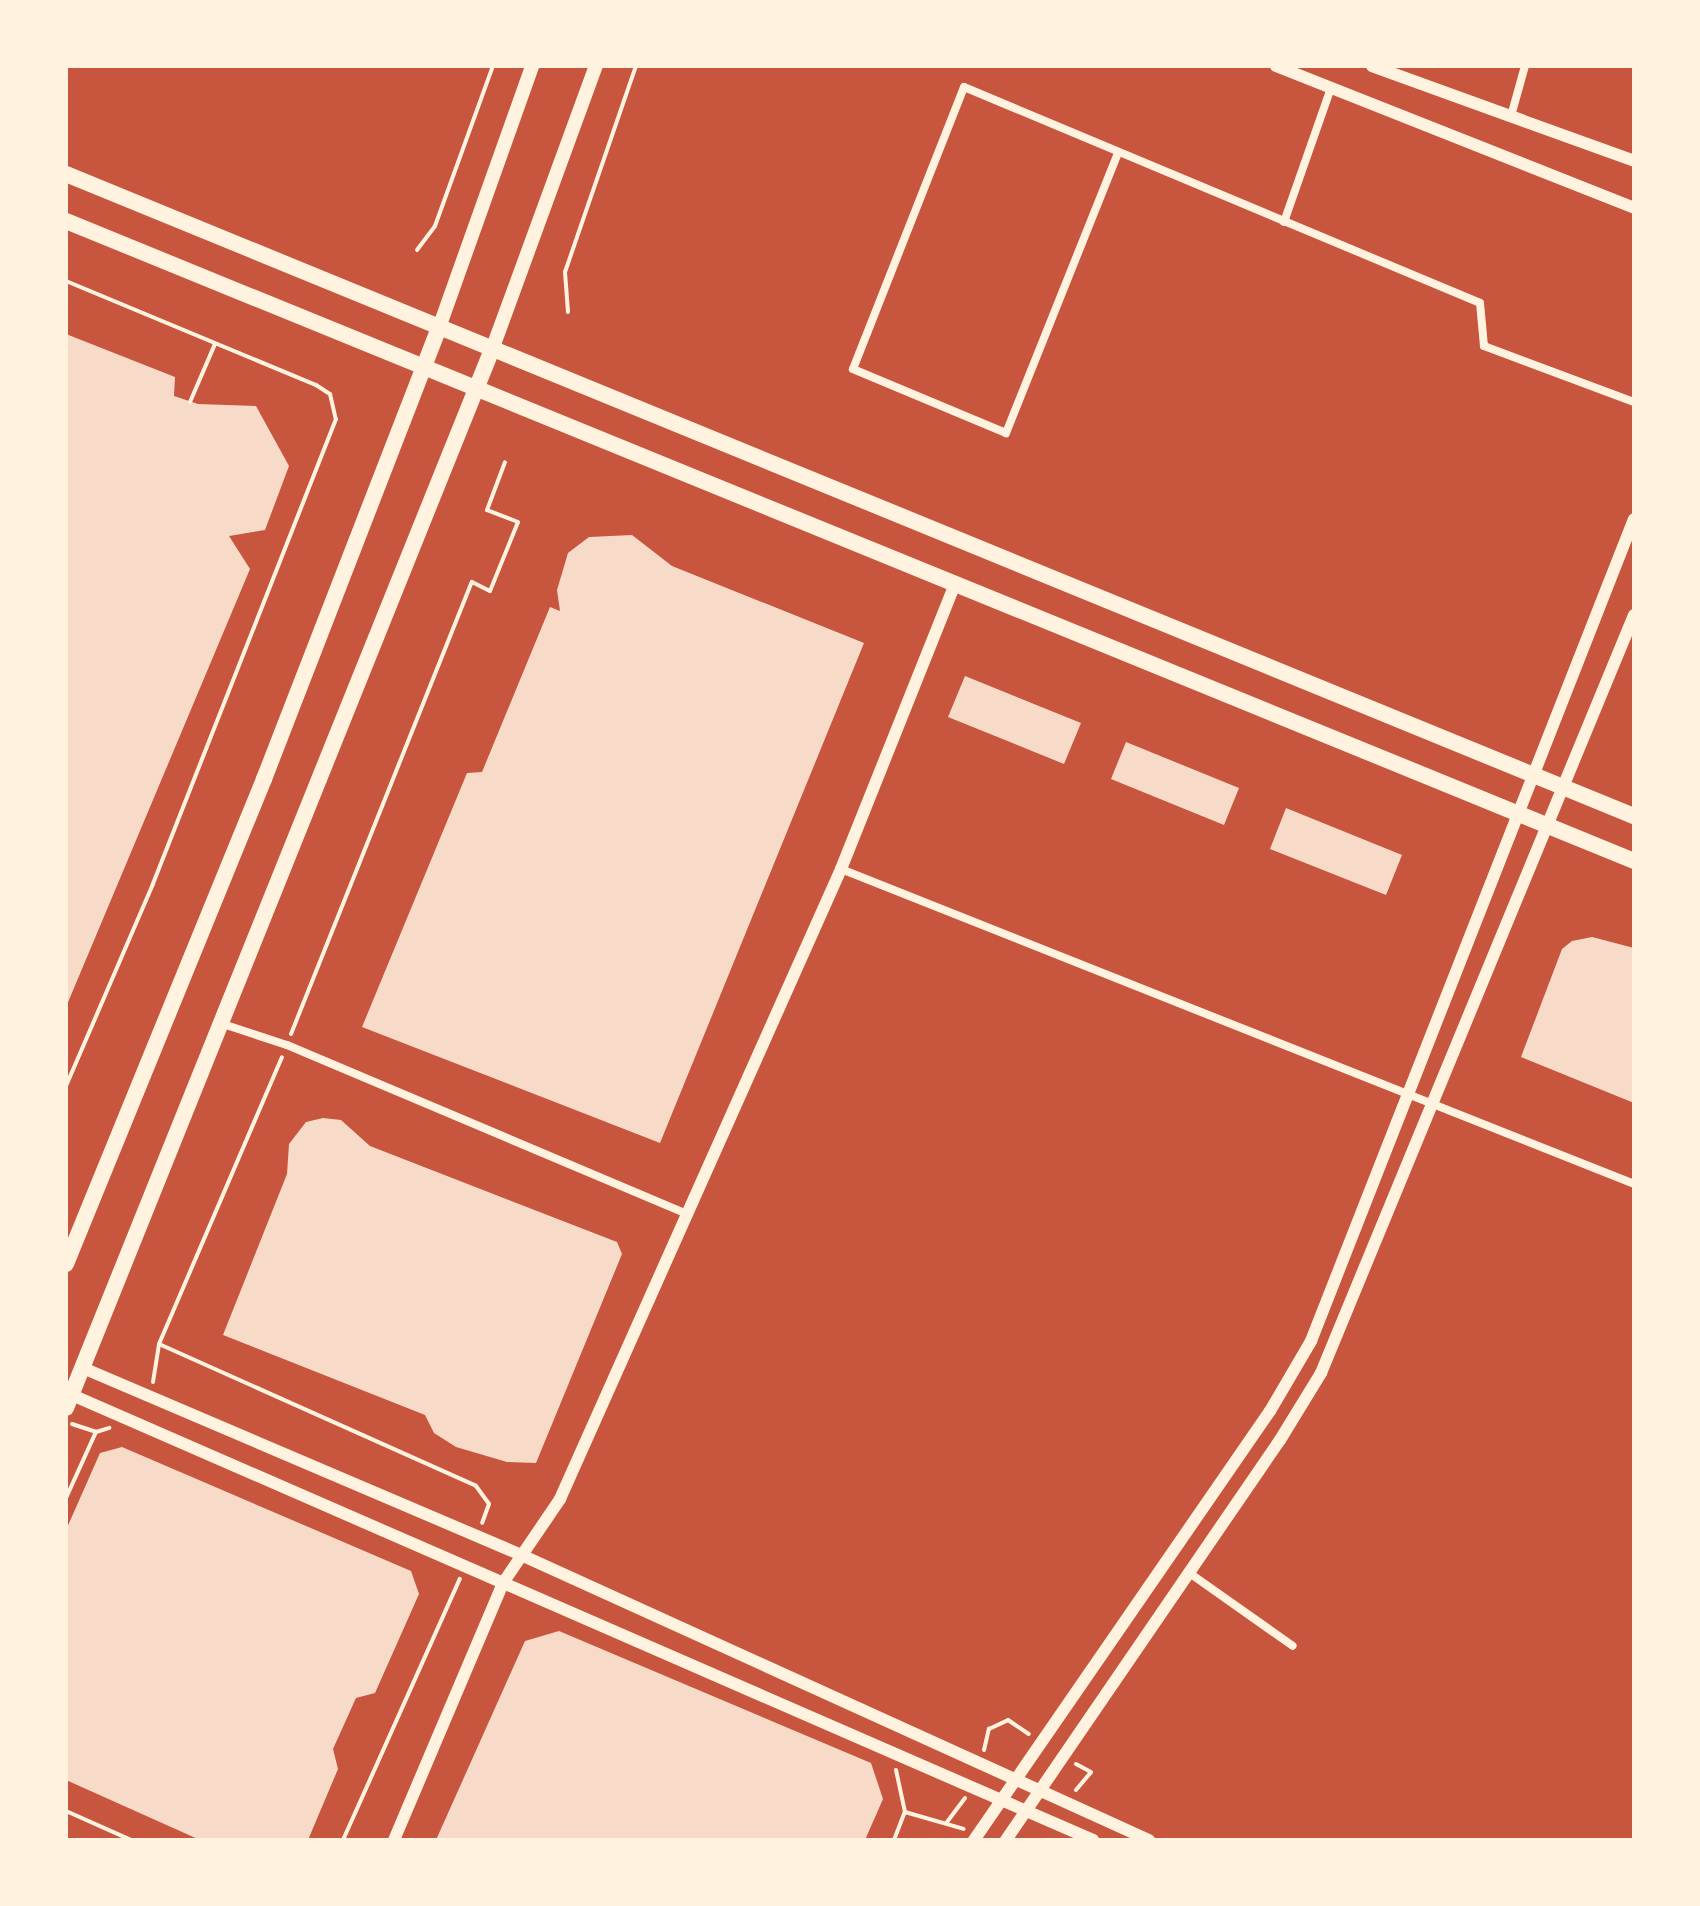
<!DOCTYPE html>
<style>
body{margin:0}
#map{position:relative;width:1700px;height:1906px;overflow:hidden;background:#c8553d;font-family:"Roboto Condensed",sans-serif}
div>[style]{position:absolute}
.building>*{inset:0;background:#f7dbc8}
.path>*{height:4px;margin:-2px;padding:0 2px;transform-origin:2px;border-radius:2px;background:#fff3e0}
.minor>*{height:8px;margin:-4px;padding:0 4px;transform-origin:4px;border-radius:4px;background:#fff3e0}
.tertiary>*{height:12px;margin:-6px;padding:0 6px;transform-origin:6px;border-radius:6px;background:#fff3e0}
.secondary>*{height:14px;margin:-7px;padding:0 7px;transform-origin:7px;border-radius:7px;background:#fff3e0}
.primary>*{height:16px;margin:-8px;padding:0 8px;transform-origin:8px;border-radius:8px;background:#fff3e0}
span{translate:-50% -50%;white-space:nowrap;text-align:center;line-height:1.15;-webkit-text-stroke:6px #fff3e0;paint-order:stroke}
.frame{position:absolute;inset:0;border:68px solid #fff3e0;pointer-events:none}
</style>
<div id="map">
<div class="building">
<div style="clip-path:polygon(66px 334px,175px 377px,174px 396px,198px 404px,256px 406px,289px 466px,265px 530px,229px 536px,250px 569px,66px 1007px)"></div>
<div style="clip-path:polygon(632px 535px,672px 566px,864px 643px,660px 1143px,362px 1027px,467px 773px,482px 772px,550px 607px,560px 611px,557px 590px,568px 553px,589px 537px)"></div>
<div style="clip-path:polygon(965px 676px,1081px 723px,1064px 764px,948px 717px)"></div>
<div style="clip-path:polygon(1126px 742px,1239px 788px,1224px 825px,1111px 779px)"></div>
<div style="clip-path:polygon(1286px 808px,1402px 855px,1386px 895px,1270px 849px)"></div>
<div style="clip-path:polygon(1592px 937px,1634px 948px,1634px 1103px,1521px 1057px,1562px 949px,1572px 941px)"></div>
<div style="clip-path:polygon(323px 1118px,341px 1120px,370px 1146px,617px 1242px,622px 1254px,536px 1463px,507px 1462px,456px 1447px,434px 1433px,425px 1415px,223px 1335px,287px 1174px,289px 1144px,306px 1122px)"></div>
<div style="clip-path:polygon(122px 1447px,411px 1571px,419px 1594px,375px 1693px,356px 1698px,333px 1749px,338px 1769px,308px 1840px,200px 1840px,66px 1780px,66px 1530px,100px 1453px)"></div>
<div style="clip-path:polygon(559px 1631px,871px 1763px,883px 1799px,865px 1840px,436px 1840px,525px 1641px)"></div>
</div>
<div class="path">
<div style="left:417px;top:250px;width:30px;rotate:-53deg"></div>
<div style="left:435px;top:226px;width:170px;rotate:-70.1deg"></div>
<div style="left:66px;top:281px;width:271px;rotate:22.6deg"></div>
<div style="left:316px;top:385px;width:17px;rotate:33deg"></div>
<div style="left:330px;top:394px;width:26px;rotate:77deg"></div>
<div style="left:336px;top:419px;width:500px;rotate:111.5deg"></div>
<div style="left:153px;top:884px;width:220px;rotate:113.3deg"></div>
<div style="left:568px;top:312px;width:40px;rotate:-94.3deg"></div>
<div style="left:565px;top:272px;width:218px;rotate:-71deg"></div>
<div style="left:190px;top:402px;width:63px;rotate:-66.7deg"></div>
<div style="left:291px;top:1034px;width:487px;rotate:-68.2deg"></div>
<div style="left:472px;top:582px;width:20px;rotate:27deg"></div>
<div style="left:490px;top:591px;width:74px;rotate:-67.9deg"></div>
<div style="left:518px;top:522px;width:33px;rotate:-159deg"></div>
<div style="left:487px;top:510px;width:51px;rotate:-69.4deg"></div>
<div style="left:159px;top:1344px;width:347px;rotate:24.1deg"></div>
<div style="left:476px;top:1486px;width:22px;rotate:54deg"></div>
<div style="left:489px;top:1504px;width:20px;rotate:110deg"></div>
<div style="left:153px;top:1382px;width:38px;rotate:-81deg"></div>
<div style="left:159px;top:1344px;width:312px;rotate:-66.8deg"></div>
<div style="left:72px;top:1424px;width:25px;rotate:18deg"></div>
<div style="left:96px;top:1432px;width:14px;rotate:-17deg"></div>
<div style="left:66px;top:1498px;width:72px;rotate:-65.6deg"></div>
<div style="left:984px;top:1750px;width:22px;rotate:-77deg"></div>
<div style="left:989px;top:1729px;width:21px;rotate:-25deg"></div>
<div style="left:1008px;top:1720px;width:25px;rotate:34deg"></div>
<div style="left:1076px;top:1790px;width:23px;rotate:-50deg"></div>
<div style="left:1091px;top:1772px;width:17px;rotate:-152deg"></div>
<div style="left:66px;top:1811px;width:71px;rotate:24deg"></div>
<div style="left:905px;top:1812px;width:61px;rotate:16.1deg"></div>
<div style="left:947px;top:1822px;width:30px;rotate:-53deg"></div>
<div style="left:343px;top:1840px;width:286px;rotate:-65.9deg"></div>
<div style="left:894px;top:1840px;width:30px;rotate:-69deg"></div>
<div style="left:905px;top:1812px;width:43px;rotate:-102.1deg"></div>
</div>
<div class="minor">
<div style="left:1511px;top:116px;width:52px;rotate:-74.4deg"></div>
<div style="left:1118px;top:153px;width:302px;rotate:111.8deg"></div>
<div style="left:1006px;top:433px;width:166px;rotate:-157.3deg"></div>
<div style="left:853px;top:369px;width:303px;rotate:-68.5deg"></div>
<div style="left:964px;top:87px;width:559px;rotate:22.71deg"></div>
<div style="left:1480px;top:303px;width:43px;rotate:84.7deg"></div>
<div style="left:1484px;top:346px;width:160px;rotate:20.5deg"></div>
<div style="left:1284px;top:222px;width:142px;rotate:-70.7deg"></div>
<div style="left:841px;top:869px;width:853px;rotate:21.66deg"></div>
<div style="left:223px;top:1024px;width:67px;rotate:18.2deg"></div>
<div style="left:287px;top:1045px;width:434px;rotate:22.9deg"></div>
<div style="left:1188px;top:1572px;width:128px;rotate:35.2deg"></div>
</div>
<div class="tertiary">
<div style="left:1276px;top:66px;width:385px;rotate:21.6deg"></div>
<div style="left:1372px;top:66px;width:279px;rotate:19.9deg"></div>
<div style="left:83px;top:1368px;width:474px;rotate:23.1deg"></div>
<div style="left:519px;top:1554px;width:692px;rotate:24.42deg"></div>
<div style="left:72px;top:1395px;width:1114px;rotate:23.55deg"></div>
<div style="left:394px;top:1840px;width:279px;rotate:-67deg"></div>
<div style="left:503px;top:1583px;width:102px;rotate:-55.8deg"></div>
<div style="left:560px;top:1499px;width:690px;rotate:-65.96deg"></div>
<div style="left:841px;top:869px;width:305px;rotate:-68.2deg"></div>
<div style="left:974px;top:1840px;width:521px;rotate:-55.4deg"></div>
<div style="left:1270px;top:1411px;width:81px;rotate:-59.6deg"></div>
<div style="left:1311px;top:1341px;width:883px;rotate:-68.55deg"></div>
<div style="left:1006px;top:1840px;width:485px;rotate:-55.6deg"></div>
<div style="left:1280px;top:1440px;width:79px;rotate:-58.5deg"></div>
<div style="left:1321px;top:1373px;width:820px;rotate:-67.56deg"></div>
</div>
<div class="secondary">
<div style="left:440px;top:325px;width:275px;rotate:-70.4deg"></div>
<div style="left:493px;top:347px;width:299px;rotate:-69.9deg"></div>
</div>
<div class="primary">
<div style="left:66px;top:174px;width:1694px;rotate:22.27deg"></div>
<div style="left:66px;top:221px;width:1694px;rotate:22.2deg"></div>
<div style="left:66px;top:1264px;width:524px;rotate:-67.79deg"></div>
<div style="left:264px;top:779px;width:487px;rotate:-68.8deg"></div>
<div style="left:66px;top:1408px;width:1144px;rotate:-68.08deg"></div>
</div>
<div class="frame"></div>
</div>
